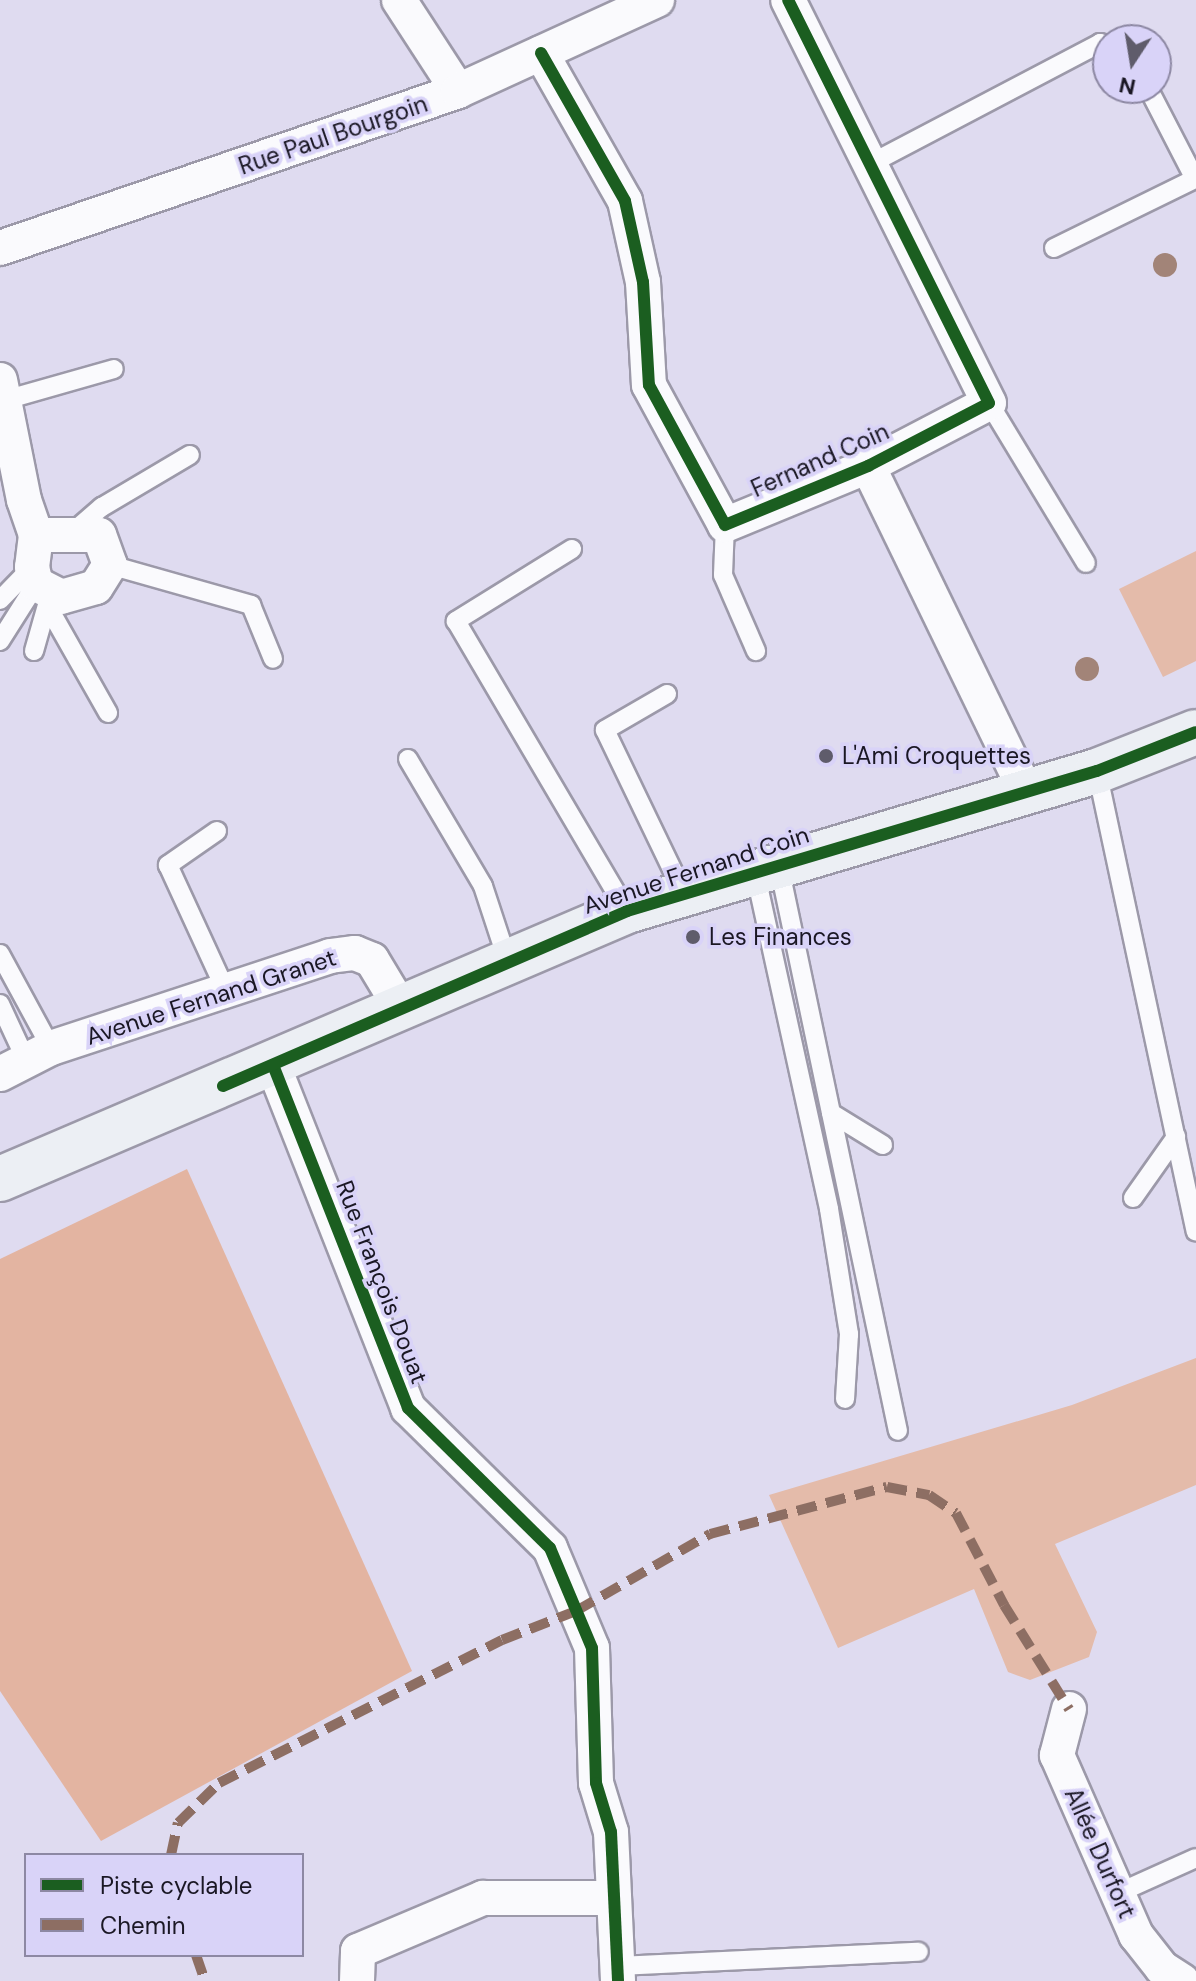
<!DOCTYPE html>
<meta charset="utf-8">
<style>
body{margin:0}
#map{position:relative;width:1196px;height:1981px;overflow:hidden;background:#dfdbf0;font-family:"DM Sans",sans-serif}
div>[style]{position:absolute}
.green>*{inset:0;background:#e4bbaa}
.forest>*{inset:0;background:#e3b4a1}
.roads{filter:drop-shadow(2px 0 #9c99a9) drop-shadow(-2px 0 #9c99a9) drop-shadow(0 2px #9c99a9) drop-shadow(0 -2px #9c99a9)}
.service>*{height:18px;margin:-9px;padding:0 9px;transform-origin:9px;border-radius:9px;background:#fafafd}
.minor>*{height:34px;margin:-17px;padding:0 17px;transform-origin:17px;border-radius:17px;background:#fafafd}
.secondary>*{height:44px;margin:-22px;padding:0 22px;transform-origin:22px;border-radius:22px;background:#eceff4}
.quiet>*{height:10px;margin-top:-5px;transform-origin:0;background:repeating-linear-gradient(90deg,#8d6e63 0 20px,transparent 0 30px)}
.cycleway>*{height:12px;margin:-6px;padding:0 6px;transform-origin:6px;border-radius:6px;background:#1b5e20}
.trees>*{width:24px;height:24px;margin:-12px;border-radius:50%;background:#a28478}
.dots>*{width:22px;height:22px;translate:-50% -50%;box-sizing:border-box;border:4px solid #d9d3f8;border-radius:50%}
span{translate:-50% -50%;white-space:nowrap;text-align:center;line-height:1.15;-webkit-text-stroke:7px #d9d3f8;paint-order:stroke}
.street-label{font-size:24px;color:#1a1724}
.poi-label{font-size:24px;color:#1a1724}
.left{translate:0 -50%;text-align:left}
.legend{position:absolute;left:24px;top:1853px;width:280px;height:104px;box-sizing:border-box;background:#d9d3f8;border:2px solid #8d88a3;margin:0;padding:10px 14px;list-style:none;font-size:24px;color:#1a1724}
.legend li{display:flex;align-items:center;gap:16px;height:40px}
.legend b{width:40px;border:2px solid #8d88a3}
.north{position:absolute;left:1092px;top:24px;width:80px;height:80px;box-sizing:border-box;background:#d9d3f8;border:2px solid #8d88a3;border-radius:50%;rotate:192deg;font-size:22px;font-weight:700;line-height:32px;text-align:center;color:#1a1724}
.north::after{content:'';display:block;margin:auto;width:28px;height:36px;background:#5f5c6b;clip-path:polygon(50% 0,100% 100%,50% 72%,0 100%)}
</style>
<div id="map">
<div class="green">
<div style="clip-path:polygon(1196px 551px,1196px 661px,1163px 677px,1119px 589px)"></div>
<div style="clip-path:polygon(1196px 1358px,1196px 1485px,1055px 1544px,1097px 1632px,1089px 1657px,1030px 1680px,1008px 1672px,974px 1589px,838px 1648px,769px 1495px,1072px 1405px)"></div>
</div>
<div class="forest">
<div style="clip-path:polygon(187px 1169px,412px 1671px,101px 1841px,0 1691px,0 1259px)"></div>
</div>
<div class="roads">
<div class="service">
<div style="left:870px;top:164px;width:260px;rotate:-27.7deg"></div>
<div style="left:1100px;top:43px;width:8px;rotate:14deg"></div>
<div style="left:1054px;top:248px;width:157px;rotate:-26.1deg"></div>
<div style="left:1195px;top:179px;width:102px;rotate:-117.3deg"></div>
<div style="left:5px;top:400px;width:113px;rotate:-15.9deg"></div>
<div style="left:989px;top:403px;width:187px;rotate:58.8deg"></div>
<div style="left:725px;top:525px;width:50px;rotate:92.3deg"></div>
<div style="left:723px;top:575px;width:83px;rotate:66.5deg"></div>
<div style="left:74px;top:531px;width:37px;rotate:-41deg"></div>
<div style="left:102px;top:507px;width:102px;rotate:-30.6deg"></div>
<div style="left:572px;top:549px;width:137px;rotate:148.2deg"></div>
<div style="left:456px;top:621px;width:337px;rotate:59.5deg"></div>
<div style="left:110px;top:565px;width:147px;rotate:15.8deg"></div>
<div style="left:251px;top:605px;width:58px;rotate:67.8deg"></div>
<div style="left:0;top:600px;width:46px;rotate:-45.9deg"></div>
<div style="left:47px;top:605px;width:124px;rotate:60.5deg"></div>
<div style="left:0;top:641px;width:67px;rotate:-57.7deg"></div>
<div style="left:34px;top:651px;width:55px;rotate:-74.2deg"></div>
<div style="left:667px;top:694px;width:72px;rotate:149.9deg"></div>
<div style="left:605px;top:730px;width:180px;rotate:64.3deg"></div>
<div style="left:408px;top:759px;width:147px;rotate:59.4deg"></div>
<div style="left:483px;top:886px;width:80px;rotate:71.8deg"></div>
<div style="left:1097px;top:771px;width:471px;rotate:77.9deg"></div>
<div style="left:217px;top:831px;width:60px;rotate:145.2deg"></div>
<div style="left:168px;top:865px;width:136px;rotate:65.3deg"></div>
<div style="left:779px;top:866px;width:577px;rotate:78.11deg"></div>
<div style="left:755px;top:872px;width:345px;rotate:77.6deg"></div>
<div style="left:829px;top:1209px;width:127px;rotate:80.9deg"></div>
<div style="left:849px;top:1334px;width:65px;rotate:93.5deg"></div>
<div style="left:0;top:954px;width:107px;rotate:61.5deg"></div>
<div style="left:0;top:1004px;width:62px;rotate:65.1deg"></div>
<div style="left:831px;top:1113px;width:61px;rotate:31.6deg"></div>
<div style="left:1133px;top:1198px;width:75px;rotate:-54.8deg"></div>
<div style="left:1118px;top:1893px;width:85px;rotate:-24.2deg"></div>
<div style="left:617px;top:1966px;width:302px;rotate:-2.7deg"></div>
</div>
<div class="minor">
<div style="left:399px;top:0;width:108px;rotate:57deg"></div>
<div style="left:541px;top:53px;width:170px;rotate:60.4deg"></div>
<div style="left:625px;top:201px;width:83px;rotate:77.5deg"></div>
<div style="left:643px;top:282px;width:103px;rotate:86.7deg"></div>
<div style="left:649px;top:385px;width:159px;rotate:61.5deg"></div>
<div style="left:725px;top:525px;width:155px;rotate:-22.4deg"></div>
<div style="left:868px;top:466px;width:136px;rotate:-27.5deg"></div>
<div style="left:989px;top:403px;width:450px;rotate:-116.5deg"></div>
<div style="left:0;top:248px;width:484px;rotate:-18.9deg"></div>
<div style="left:458px;top:91px;width:219px;rotate:-24.6deg"></div>
<div style="left:0;top:380px;width:122px;rotate:78.7deg"></div>
<div style="left:24px;top:500px;width:37px;rotate:71deg"></div>
<div style="left:36px;top:535px;width:32px;rotate:97deg"></div>
<div style="left:32px;top:567px;width:17px;rotate:77deg"></div>
<div style="left:36px;top:584px;width:28px;rotate:27deg"></div>
<div style="left:61px;top:597px;width:36px;rotate:-16deg"></div>
<div style="left:96px;top:587px;width:26px;rotate:-58deg"></div>
<div style="left:110px;top:565px;width:32px;rotate:-110deg"></div>
<div style="left:99px;top:535px;width:63px;rotate:180deg"></div>
<div style="left:868px;top:466px;width:364px;rotate:64.1deg"></div>
<div style="left:273px;top:1065px;width:369px;rotate:68.5deg"></div>
<div style="left:408px;top:1408px;width:199px;rotate:44.6deg"></div>
<div style="left:550px;top:1548px;width:108px;rotate:67.2deg"></div>
<div style="left:592px;top:1648px;width:135px;rotate:88.3deg"></div>
<div style="left:596px;top:1783px;width:51px;rotate:73deg"></div>
<div style="left:611px;top:1832px;width:149px;rotate:87.3deg"></div>
<div style="left:0;top:1074px;width:57px;rotate:-27deg"></div>
<div style="left:51px;top:1048px;width:294px;rotate:-18.2deg"></div>
<div style="left:330px;top:956px;width:25px;rotate:-7deg"></div>
<div style="left:355px;top:953px;width:18px;rotate:22deg"></div>
<div style="left:372px;top:960px;width:56px;rotate:58.9deg"></div>
<div style="left:1069px;top:1709px;width:48px;rotate:104.6deg"></div>
<div style="left:1057px;top:1755px;width:197px;rotate:66.3deg"></div>
<div style="left:1136px;top:1935px;width:42px;rotate:51.8deg"></div>
<div style="left:1162px;top:1968px;width:24px;rotate:33deg"></div>
<div style="left:357px;top:1981px;width:30px;rotate:-88deg"></div>
<div style="left:358px;top:1951px;width:136px;rotate:-23deg"></div>
<div style="left:483px;top:1898px;width:131px"></div>
</div>
<div class="secondary">
<div style="left:0;top:1179px;width:682px;rotate:-23.14deg"></div>
<div style="left:627px;top:911px;width:490px;rotate:-16.6deg"></div>
<div style="left:1097px;top:771px;width:106px;rotate:-21.5deg"></div>
</div>
</div>
<div class="quiet">
<div style="left:171px;top:1855px;width:33px;rotate:-78deg"></div>
<div style="left:178px;top:1823px;width:57px;rotate:-44.3deg"></div>
<div style="left:219px;top:1783px;width:317px;rotate:-26.8deg"></div>
<div style="left:502px;top:1640px;width:79px;rotate:-21.4deg"></div>
<div style="left:576px;top:1611px;width:155px;rotate:-29.9deg"></div>
<div style="left:710px;top:1534px;width:183px;rotate:-14.9deg"></div>
<div style="left:887px;top:1487px;width:43px;rotate:10.8deg"></div>
<div style="left:929px;top:1495px;width:32px;rotate:34deg"></div>
<div style="left:956px;top:1513px;width:104px;rotate:62.4deg"></div>
<div style="left:1004px;top:1605px;width:123px;rotate:58deg"></div>
<div style="left:196px;top:1955px;width:28px;rotate:71deg"></div>
</div>
<div class="cycleway">
<div style="left:541px;top:53px;width:170px;rotate:60.4deg"></div>
<div style="left:625px;top:201px;width:83px;rotate:77.5deg"></div>
<div style="left:643px;top:282px;width:103px;rotate:86.7deg"></div>
<div style="left:649px;top:385px;width:159px;rotate:61.5deg"></div>
<div style="left:725px;top:525px;width:155px;rotate:-22.4deg"></div>
<div style="left:868px;top:466px;width:136px;rotate:-27.5deg"></div>
<div style="left:989px;top:403px;width:450px;rotate:-116.5deg"></div>
<div style="left:273px;top:1065px;width:369px;rotate:68.5deg"></div>
<div style="left:408px;top:1408px;width:199px;rotate:44.6deg"></div>
<div style="left:550px;top:1548px;width:108px;rotate:67.2deg"></div>
<div style="left:592px;top:1648px;width:135px;rotate:88.3deg"></div>
<div style="left:596px;top:1783px;width:51px;rotate:73deg"></div>
<div style="left:611px;top:1832px;width:149px;rotate:87.3deg"></div>
<div style="left:223px;top:1086px;width:440px;rotate:-23.4deg"></div>
<div style="left:627px;top:911px;width:490px;rotate:-16.6deg"></div>
<div style="left:1097px;top:771px;width:106px;rotate:-21.5deg"></div>
</div>
<div class="trees">
<div style="left:1165px;top:265px"></div>
<div style="left:1087px;top:669px"></div>
</div>
<div class="dots">
<div style="left:826px;top:756px;background:#5f5c6b"></div>
<div style="left:693px;top:937px;background:#5f5c6b"></div>
</div>
<div class="street-label">
<span style="left:333px;top:135px;rotate:-19deg">Rue Paul Bourgoin</span>
<span style="left:820px;top:460px;rotate:-24deg">Fernand Coin</span>
<span style="left:696px;top:870px;rotate:-18deg">Avenue Fernand Coin</span>
<span style="left:211px;top:997px;rotate:-18deg">Avenue Fernand Granet</span>
<span style="left:382px;top:1282px;rotate:69deg">Rue François Douat</span>
<span style="left:1100px;top:1853px;rotate:66deg">Allée Durfort</span>
</div>
<div class="poi-label">
<span class="left" style="left:842px;top:756px">L'Ami Croquettes</span>
<span class="left" style="left:709px;top:937px">Les Finances</span>
</div>
<ul class="legend">
<li><b style="height:10px;background:#1b5e20"></b>Piste cyclable</li>
<li><b style="height:10px;background:#8d6e63"></b>Chemin</li>
</ul>
<div class="north">N</div>
</div>
